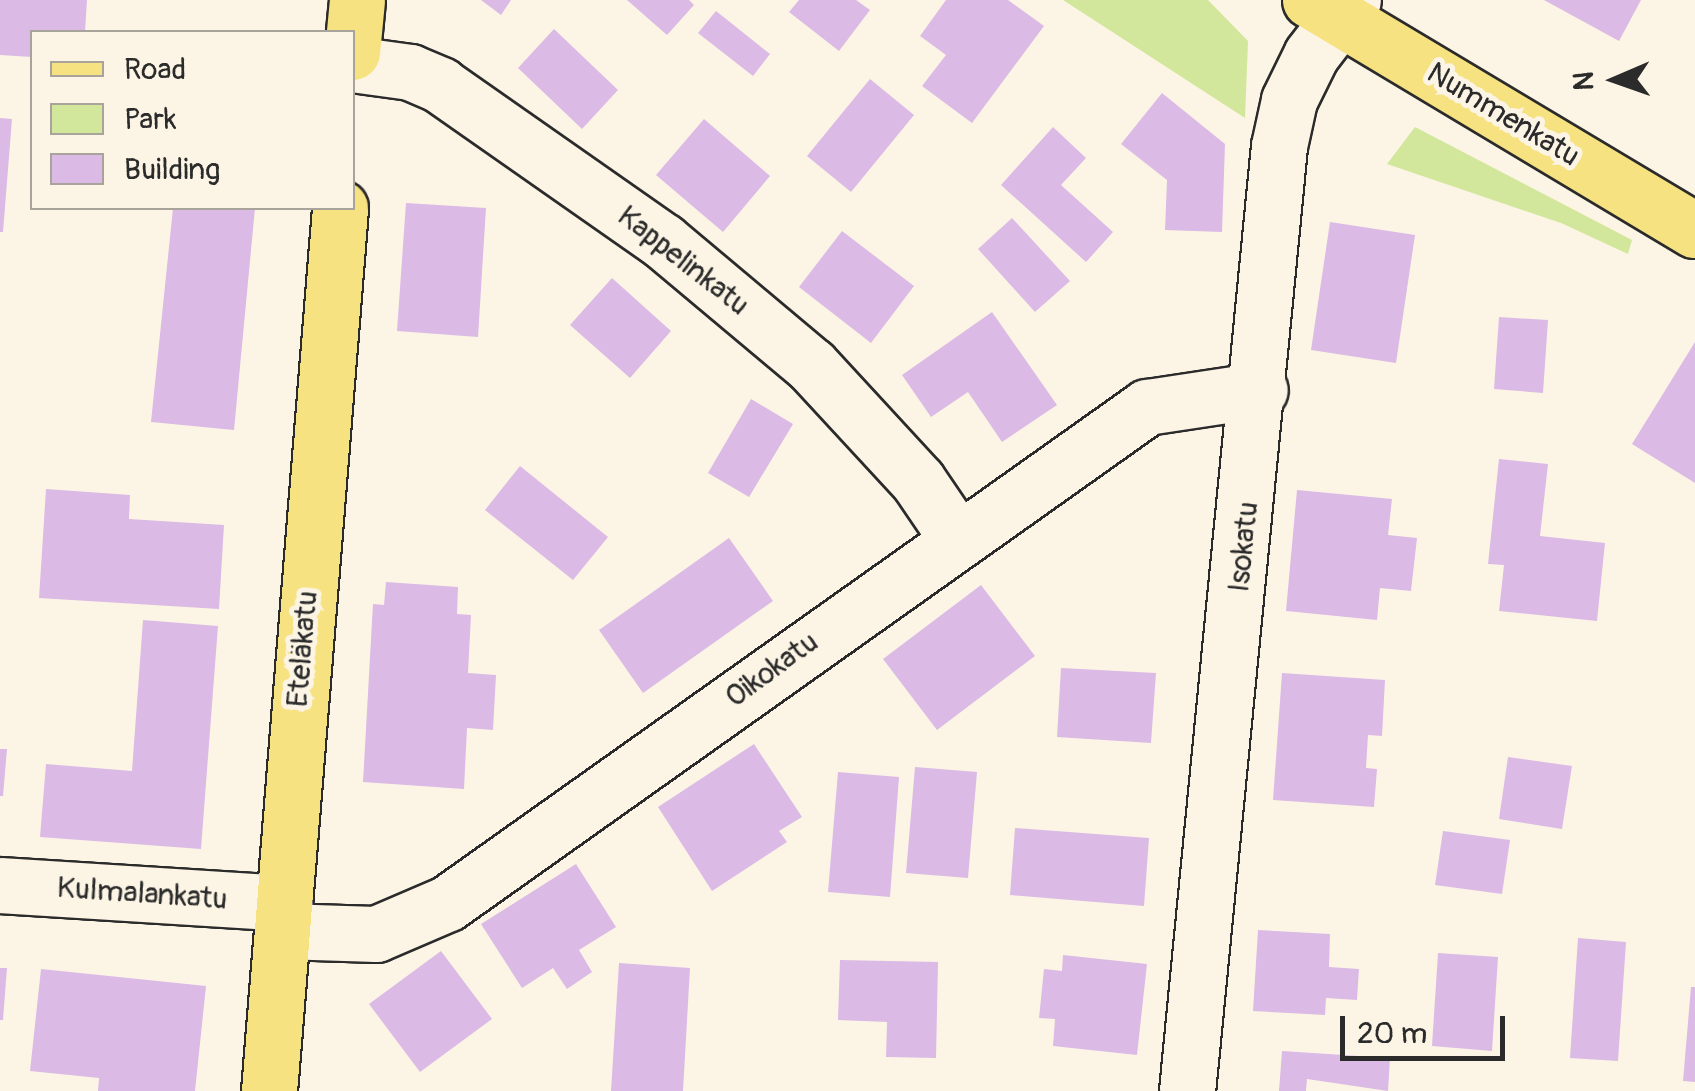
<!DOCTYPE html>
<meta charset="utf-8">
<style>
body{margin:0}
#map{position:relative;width:1695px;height:1091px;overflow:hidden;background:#fcf5e5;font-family:Pangolin,sans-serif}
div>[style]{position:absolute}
.green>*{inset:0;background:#d2e79b}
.building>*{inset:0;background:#dbbae6}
.roads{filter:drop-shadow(2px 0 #2b2b2b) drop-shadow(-2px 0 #2b2b2b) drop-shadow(0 2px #2b2b2b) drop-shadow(0 -2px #2b2b2b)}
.minor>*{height:55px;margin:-27.5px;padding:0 27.5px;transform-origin:27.5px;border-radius:27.5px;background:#fcf5e5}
.major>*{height:55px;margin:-27.5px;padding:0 27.5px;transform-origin:27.5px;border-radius:27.5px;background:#f6e281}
span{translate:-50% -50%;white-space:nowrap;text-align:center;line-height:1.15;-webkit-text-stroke:10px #fcf5e5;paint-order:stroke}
.street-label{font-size:30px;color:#2b2b2b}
.legend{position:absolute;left:30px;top:30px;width:325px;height:180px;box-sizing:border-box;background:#fcf5e5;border:2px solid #a8a49b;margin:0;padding:12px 18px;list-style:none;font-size:30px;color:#2b2b2b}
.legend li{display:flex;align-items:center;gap:20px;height:50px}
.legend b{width:50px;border:2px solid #a8a49b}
.north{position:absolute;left:1565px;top:30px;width:100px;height:100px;-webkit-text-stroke:8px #fcf5e5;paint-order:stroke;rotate:268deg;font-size:28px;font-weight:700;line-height:40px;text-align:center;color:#2b2b2b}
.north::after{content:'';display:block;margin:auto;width:35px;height:45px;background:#2b2b2b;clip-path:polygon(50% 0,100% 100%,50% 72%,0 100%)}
.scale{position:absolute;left:1340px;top:1016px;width:165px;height:45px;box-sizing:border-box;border:5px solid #2b2b2b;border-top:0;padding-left:12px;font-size:30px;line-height:35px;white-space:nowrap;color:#2b2b2b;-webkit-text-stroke:8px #fcf5e5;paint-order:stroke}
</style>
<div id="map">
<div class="green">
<div style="clip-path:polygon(1063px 0,1208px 0,1248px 41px,1245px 118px)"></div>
<div style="clip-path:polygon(1415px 127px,1632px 240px,1628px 254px,1561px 223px,1387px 164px)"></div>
</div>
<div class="building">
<div style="clip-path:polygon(0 0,87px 0,85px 32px,32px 32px,32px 57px,0 55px)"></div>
<div style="clip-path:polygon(481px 0,511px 0,501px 15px)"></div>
<div style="clip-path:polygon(627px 0,689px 0,694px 5px,667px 35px)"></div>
<div style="clip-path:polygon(799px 0,856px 0,870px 10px,839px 51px,789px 12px)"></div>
<div style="clip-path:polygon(946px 0,1008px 0,1044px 26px,972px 123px,922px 86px,946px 55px,920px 36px)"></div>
<div style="clip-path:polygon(1544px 0,1641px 0,1619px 41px)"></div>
<div style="clip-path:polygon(716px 11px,770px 54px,753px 76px,698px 33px)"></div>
<div style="clip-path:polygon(554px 29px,618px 90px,582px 129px,518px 68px)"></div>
<div style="clip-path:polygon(870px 79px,914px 115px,851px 192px,807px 156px)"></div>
<div style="clip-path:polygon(1162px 93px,1225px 144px,1222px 232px,1165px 230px,1167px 180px,1121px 144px)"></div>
<div style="clip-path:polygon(0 118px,12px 119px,3px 232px,0 232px)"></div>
<div style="clip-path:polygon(704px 119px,770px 176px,723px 232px,656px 175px)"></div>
<div style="clip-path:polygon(1053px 127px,1086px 158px,1061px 185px,1113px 232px,1086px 262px,1001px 185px)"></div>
<div style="clip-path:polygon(406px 203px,486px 208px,478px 337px,397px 331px)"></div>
<div style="clip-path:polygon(173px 208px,255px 208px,234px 430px,151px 422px)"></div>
<div style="clip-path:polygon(1012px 218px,1070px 281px,1035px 312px,978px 249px)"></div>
<div style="clip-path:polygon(1330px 222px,1415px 235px,1396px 363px,1311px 350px)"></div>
<div style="clip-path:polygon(842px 231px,914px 286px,871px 343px,799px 287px)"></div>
<div style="clip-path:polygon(612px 278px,671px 331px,630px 378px,570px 325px)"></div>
<div style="clip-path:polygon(992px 312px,1057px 405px,1002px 442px,968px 392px,931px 417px,902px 375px)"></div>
<div style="clip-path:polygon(1499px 317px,1548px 320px,1543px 393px,1494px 389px)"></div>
<div style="clip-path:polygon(1695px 342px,1695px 483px,1632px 444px)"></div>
<div style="clip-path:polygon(751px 399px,793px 424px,749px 497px,708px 473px)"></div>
<div style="clip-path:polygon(1499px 459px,1548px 464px,1540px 536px,1605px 543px,1597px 621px,1499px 611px,1504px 565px,1488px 564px)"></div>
<div style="clip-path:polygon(520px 466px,608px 537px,573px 580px,485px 510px)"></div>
<div style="clip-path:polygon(46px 489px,130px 495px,129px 519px,224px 525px,219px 609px,39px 598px)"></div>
<div style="clip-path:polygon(1297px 490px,1392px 499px,1388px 535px,1417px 538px,1411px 591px,1380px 588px,1377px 620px,1286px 611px)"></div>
<div style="clip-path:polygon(729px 538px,773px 601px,643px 693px,599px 630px)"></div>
<div style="clip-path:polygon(386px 582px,458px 587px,457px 614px,471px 615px,468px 673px,496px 675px,493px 730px,467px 728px,464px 789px,363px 782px,373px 604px,384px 605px)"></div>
<div style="clip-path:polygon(981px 585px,1035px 656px,937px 730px,883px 659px)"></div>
<div style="clip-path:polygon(143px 620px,218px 626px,201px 849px,40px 837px,46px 764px,132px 771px)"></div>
<div style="clip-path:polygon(1061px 668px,1156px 673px,1151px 743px,1057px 737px)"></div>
<div style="clip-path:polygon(1282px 673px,1385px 680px,1382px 736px,1368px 735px,1366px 768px,1377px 769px,1374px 807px,1273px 800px)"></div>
<div style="clip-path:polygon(754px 744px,802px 817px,779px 831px,787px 842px,712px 891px,658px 807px)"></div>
<div style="clip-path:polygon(0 749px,7px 749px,3px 796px,0 796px)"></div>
<div style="clip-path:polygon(1508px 757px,1572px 766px,1562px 829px,1499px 819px)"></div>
<div style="clip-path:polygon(915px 767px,977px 772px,968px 878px,906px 873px)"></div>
<div style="clip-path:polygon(838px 772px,899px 777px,890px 897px,828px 892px)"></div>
<div style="clip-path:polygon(1015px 828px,1149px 838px,1144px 906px,1010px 895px)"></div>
<div style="clip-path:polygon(1443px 831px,1510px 840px,1502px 894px,1435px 885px)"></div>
<div style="clip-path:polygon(576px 864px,616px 927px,579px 950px,592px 972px,567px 989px,553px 968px,522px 988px,481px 924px)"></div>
<div style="clip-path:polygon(1258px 930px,1330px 934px,1329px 967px,1359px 969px,1357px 1000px,1326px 998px,1325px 1015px,1253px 1011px)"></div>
<div style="clip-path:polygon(1578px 938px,1626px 942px,1618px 1061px,1570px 1058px)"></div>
<div style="clip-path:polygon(441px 951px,492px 1019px,420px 1072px,369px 1004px)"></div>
<div style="clip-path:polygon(1438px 953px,1498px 957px,1492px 1051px,1432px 1046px)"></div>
<div style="clip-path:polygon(1063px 955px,1147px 964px,1137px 1055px,1053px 1046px,1055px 1019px,1039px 1018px,1044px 969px,1062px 971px)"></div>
<div style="clip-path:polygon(840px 960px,938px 962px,936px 1058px,886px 1057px,887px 1022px,838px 1020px)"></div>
<div style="clip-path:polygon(619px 963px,690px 968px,683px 1091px,611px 1091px)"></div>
<div style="clip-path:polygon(0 968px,7px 968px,3px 1020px,0 1020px)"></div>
<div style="clip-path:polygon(41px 969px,206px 986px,195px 1091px,98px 1091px,99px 1078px,30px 1071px)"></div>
<div style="clip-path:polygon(1691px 987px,1695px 987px,1695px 1082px,1683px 1081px)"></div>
<div style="clip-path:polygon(1282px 1051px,1390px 1058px,1388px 1091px,1307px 1079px,1306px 1091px,1279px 1091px)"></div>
</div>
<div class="roads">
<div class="minor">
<div style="left:352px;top:64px;width:59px;rotate:7.9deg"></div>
<div style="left:410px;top:72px;width:33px;rotate:23deg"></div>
<div style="left:440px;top:85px;width:272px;rotate:35deg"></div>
<div style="left:663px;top:241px;width:193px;rotate:40deg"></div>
<div style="left:811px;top:365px;width:158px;rotate:47.3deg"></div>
<div style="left:918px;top:481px;width:68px;rotate:55.8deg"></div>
<div style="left:0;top:885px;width:285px;rotate:3.6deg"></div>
<div style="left:282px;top:931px;width:94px;rotate:1.8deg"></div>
<div style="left:376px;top:934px;width:78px;rotate:-23.3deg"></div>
<div style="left:448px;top:903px;width:857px;rotate:-35.36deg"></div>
<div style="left:1147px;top:407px;width:114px;rotate:-8.6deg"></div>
<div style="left:1187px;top:1091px;width:949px;rotate:-84.44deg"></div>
<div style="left:1279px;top:146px;width:47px;rotate:-77.7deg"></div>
<div style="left:1289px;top:100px;width:50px;rotate:-63.9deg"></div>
<div style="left:1311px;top:55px;width:69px;rotate:-52.6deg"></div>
</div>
<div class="major">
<div style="left:1310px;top:0;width:448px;rotate:30.9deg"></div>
<div style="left:352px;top:52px;width:52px;rotate:-84.5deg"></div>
<div style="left:269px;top:1091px;width:886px;rotate:-85.4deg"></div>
</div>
</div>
<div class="street-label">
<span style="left:1503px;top:115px;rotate:31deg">Nummenkatu</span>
<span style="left:683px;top:261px;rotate:38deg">Kappelinkatu</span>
<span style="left:1244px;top:547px;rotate:-84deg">Isokatu</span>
<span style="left:303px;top:649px;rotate:-85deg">Eteläkatu</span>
<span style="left:772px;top:670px;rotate:-36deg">Oikokatu</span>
<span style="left:142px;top:894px;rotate:4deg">Kulmalankatu</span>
</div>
<ul class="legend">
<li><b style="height:12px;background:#f6e281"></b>Road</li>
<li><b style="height:28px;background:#d2e79b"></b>Park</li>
<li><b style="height:28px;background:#dbbae6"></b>Building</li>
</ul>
<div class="north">N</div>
<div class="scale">20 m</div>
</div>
